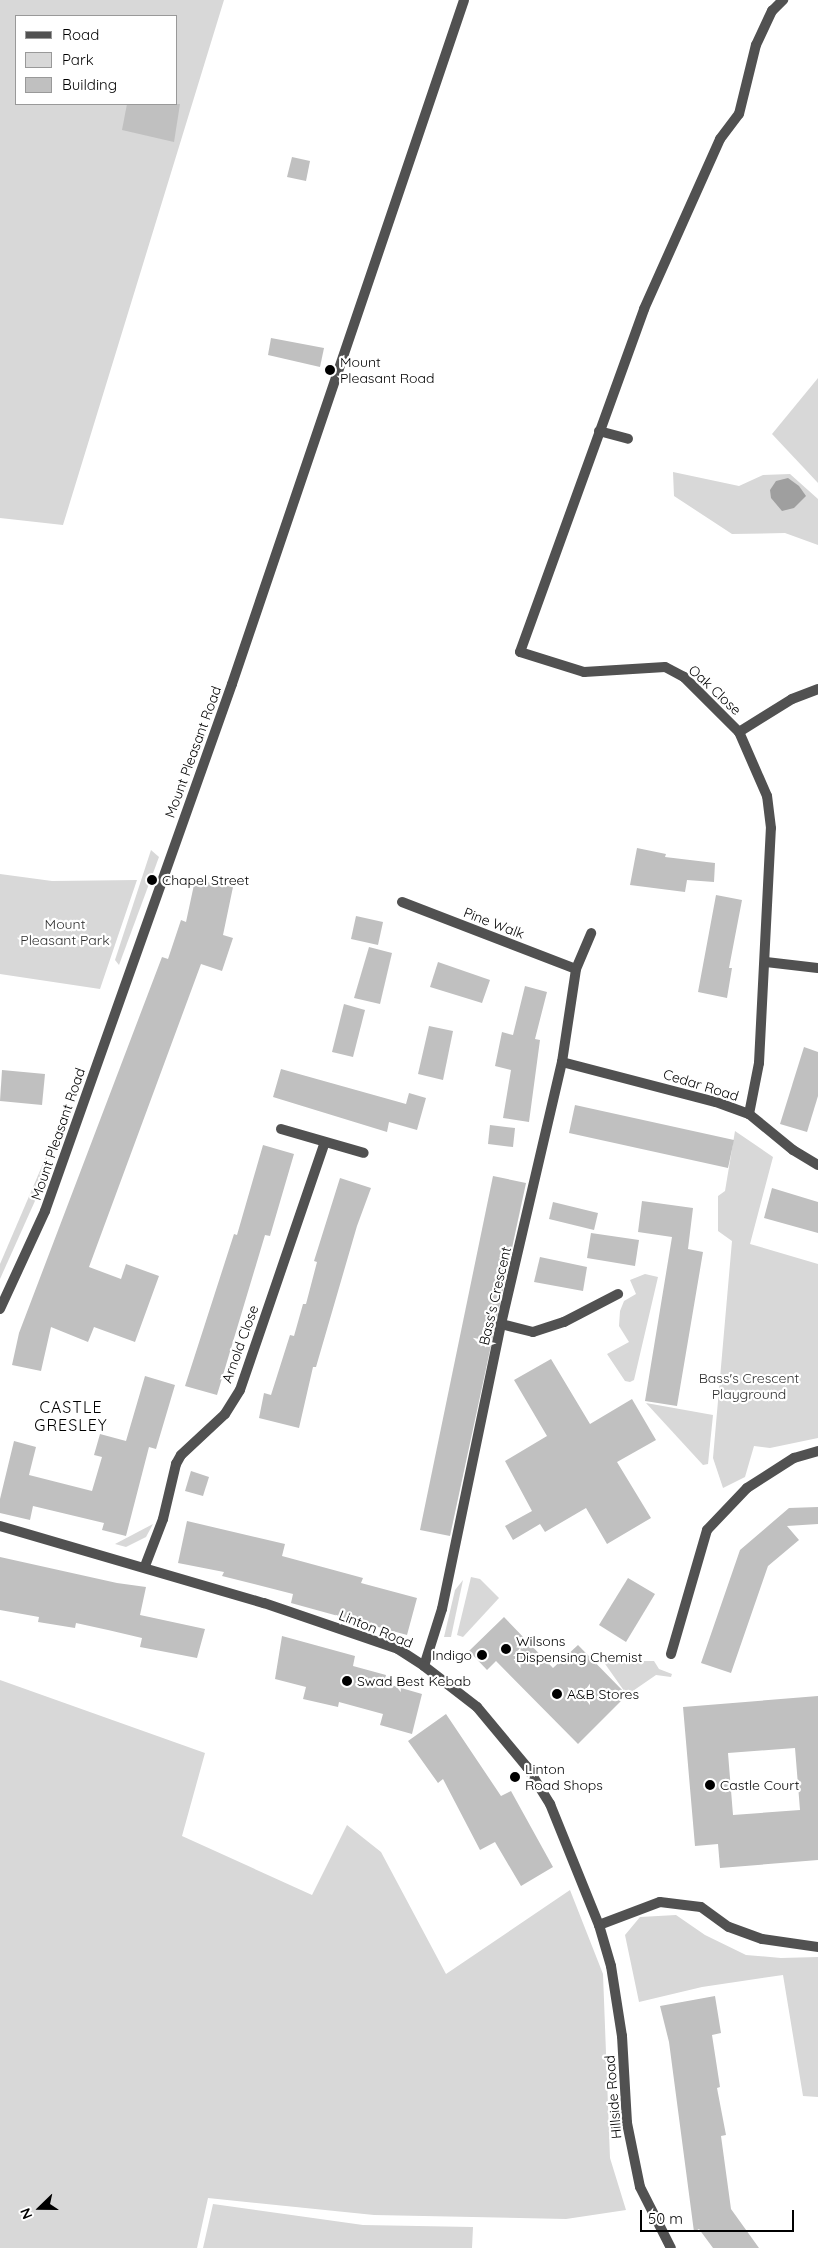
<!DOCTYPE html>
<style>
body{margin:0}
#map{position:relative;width:818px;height:2248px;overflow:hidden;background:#fff;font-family:Quicksand,sans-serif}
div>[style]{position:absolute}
.green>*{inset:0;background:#d8d8d8}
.water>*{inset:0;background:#9f9f9f}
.building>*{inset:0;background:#c0c0c0}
.minor>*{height:10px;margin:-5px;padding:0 5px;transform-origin:5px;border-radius:5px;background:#515151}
.tertiary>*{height:10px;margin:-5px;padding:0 5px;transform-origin:5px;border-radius:5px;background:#515151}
.dots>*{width:14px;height:14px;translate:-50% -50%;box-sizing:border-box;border:2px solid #fff;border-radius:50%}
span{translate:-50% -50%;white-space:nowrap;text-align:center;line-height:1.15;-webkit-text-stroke:4.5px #fff;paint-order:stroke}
.poi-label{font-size:14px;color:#000}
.left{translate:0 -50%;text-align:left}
.right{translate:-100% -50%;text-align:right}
.street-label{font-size:14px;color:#000}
.park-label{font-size:14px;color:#2f2f2f}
.quarter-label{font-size:16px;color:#000;letter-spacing:1px}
.legend{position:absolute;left:15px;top:15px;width:162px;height:90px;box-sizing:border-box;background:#fff;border:1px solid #999;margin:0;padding:6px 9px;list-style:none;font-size:15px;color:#000}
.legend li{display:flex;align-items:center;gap:10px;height:25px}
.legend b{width:25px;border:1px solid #999}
.north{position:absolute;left:15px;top:2183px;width:50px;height:50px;-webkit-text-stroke:4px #fff;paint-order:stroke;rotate:248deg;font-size:14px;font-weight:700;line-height:20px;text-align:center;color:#000}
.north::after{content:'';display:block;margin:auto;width:18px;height:22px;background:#000;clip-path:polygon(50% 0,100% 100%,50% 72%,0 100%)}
.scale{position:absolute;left:640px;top:2210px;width:154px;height:22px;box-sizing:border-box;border:2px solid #000;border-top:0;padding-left:6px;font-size:15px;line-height:18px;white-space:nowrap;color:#000;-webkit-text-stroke:4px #fff;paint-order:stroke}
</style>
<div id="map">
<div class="green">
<div style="clip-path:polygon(evenodd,0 0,224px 0,63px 525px,0 518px,0 0,16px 16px,176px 16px,176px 104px,16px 104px,16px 16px)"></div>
<div style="clip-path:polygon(818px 378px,818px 483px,772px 434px)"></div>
<div style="clip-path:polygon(673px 472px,739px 486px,763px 475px,790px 474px,818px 499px,818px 545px,785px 533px,732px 534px,674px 496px)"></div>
<div style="clip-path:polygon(151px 850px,159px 857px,119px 965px,115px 960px)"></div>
<div style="clip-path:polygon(0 874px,52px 881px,137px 880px,100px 989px,0 974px)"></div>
<div style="clip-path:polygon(63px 1117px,39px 1192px,0 1279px,0 1264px)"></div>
<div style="clip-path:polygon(735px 1131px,773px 1157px,750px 1244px,818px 1264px,818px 1438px,770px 1448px,754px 1446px,745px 1477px,723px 1488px,713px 1458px,732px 1241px,718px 1231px,718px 1196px,725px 1191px)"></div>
<div style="clip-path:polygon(645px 1274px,658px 1277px,634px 1380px,630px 1382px,625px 1381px,607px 1354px,629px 1342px,619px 1326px,620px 1311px,624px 1301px,636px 1294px,630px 1280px)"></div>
<div style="clip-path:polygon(646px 1403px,713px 1415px,708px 1464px,703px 1465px)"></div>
<div style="clip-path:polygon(153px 1524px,146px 1537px,126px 1547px,115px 1544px)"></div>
<div style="clip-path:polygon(471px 1577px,480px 1579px,499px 1598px,463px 1637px,457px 1635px)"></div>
<div style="clip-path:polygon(463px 1580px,451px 1637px,444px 1637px,455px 1590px)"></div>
<div style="clip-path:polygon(603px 1661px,654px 1661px,659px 1669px,672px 1674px,671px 1677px,656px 1675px,627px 1695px)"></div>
<div style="clip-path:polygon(0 1680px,205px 1753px,182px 1836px,312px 1895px,347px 1825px,381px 1852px,446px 1974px,570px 1890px,603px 1974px,610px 2158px,626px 2210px,566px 2219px,374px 2215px,208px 2198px,197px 2248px,0 2248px)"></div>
<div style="clip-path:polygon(676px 1915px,705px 1935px,746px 1955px,781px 1958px,818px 1957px,818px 2097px,803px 2096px,783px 1975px,702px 1987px,639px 2002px,625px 1935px,640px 1917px)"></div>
<div style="clip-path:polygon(213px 2204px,363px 2225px,473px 2227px,472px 2248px,203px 2248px)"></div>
</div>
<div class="water">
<div style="clip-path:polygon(788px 478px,799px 486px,806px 496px,794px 508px,782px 511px,771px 498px,770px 490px,776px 481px)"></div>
</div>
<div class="building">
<div style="clip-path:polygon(127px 104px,180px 104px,174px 142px,122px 130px)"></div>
<div style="clip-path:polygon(292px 157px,310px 161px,306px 181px,287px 177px)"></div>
<div style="clip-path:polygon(271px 338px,324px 348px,320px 367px,268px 355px)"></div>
<div style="clip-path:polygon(637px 848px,666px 854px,665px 857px,715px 863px,714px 882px,687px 880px,685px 892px,630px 885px)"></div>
<div style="clip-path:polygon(195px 880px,233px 887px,223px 935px,233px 938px,222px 971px,201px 964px,89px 1267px,121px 1279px,126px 1264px,159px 1276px,135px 1342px,94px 1327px,88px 1342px,51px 1327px,41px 1371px,12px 1365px,19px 1333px,162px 957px,168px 959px,181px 920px,186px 922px)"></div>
<div style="clip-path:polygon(716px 895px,742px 900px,729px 968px,732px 968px,727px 998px,698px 992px)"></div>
<div style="clip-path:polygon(356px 916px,383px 922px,378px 945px,351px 939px)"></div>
<div style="clip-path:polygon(369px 947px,392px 953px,380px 1004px,354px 998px)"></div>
<div style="clip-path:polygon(438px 962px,490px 980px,482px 1003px,430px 987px)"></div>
<div style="clip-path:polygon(525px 986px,547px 992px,535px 1039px,540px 1040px,529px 1122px,503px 1118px,511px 1070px,495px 1066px,502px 1032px,513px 1035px)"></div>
<div style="clip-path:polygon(344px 1004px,365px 1010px,353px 1057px,332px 1052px)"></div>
<div style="clip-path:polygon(429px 1026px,453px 1031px,443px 1080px,418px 1074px)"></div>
<div style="clip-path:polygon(804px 1047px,818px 1052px,818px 1096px,807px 1132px,780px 1124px)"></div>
<div style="clip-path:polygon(281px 1069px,406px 1104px,409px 1093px,426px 1098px,417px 1130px,389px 1122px,387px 1132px,273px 1097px)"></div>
<div style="clip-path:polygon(2px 1070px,45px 1074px,42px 1105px,0 1101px)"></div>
<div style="clip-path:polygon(575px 1105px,734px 1140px,728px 1168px,569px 1133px)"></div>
<div style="clip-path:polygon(490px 1125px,515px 1128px,513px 1147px,488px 1144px)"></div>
<div style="clip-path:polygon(263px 1145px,294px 1154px,270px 1236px,265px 1235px,217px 1395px,185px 1386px,234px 1234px,237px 1235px)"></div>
<div style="clip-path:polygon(493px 1176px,526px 1183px,450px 1536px,420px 1530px)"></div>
<div style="clip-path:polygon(340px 1178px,371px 1188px,357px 1226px,316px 1367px,313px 1367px,299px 1428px,259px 1418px,264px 1393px,271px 1395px,290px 1335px,294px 1336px,303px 1304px,306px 1304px,317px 1262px,314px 1261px)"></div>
<div style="clip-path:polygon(772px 1188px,818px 1202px,818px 1233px,764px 1218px)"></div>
<div style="clip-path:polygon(642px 1201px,693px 1208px,688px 1249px,703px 1252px,677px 1406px,645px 1401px,672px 1237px,638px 1232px)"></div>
<div style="clip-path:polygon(553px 1202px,598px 1213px,594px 1230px,549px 1219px)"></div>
<div style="clip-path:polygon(591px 1233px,639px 1240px,635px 1266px,587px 1258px)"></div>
<div style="clip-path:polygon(540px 1257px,587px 1267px,583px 1291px,534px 1282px)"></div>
<div style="clip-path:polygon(551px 1359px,590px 1424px,632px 1399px,656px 1440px,617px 1462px,651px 1518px,607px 1544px,586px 1508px,545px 1532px,540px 1524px,513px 1540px,505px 1526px,532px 1511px,505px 1461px,547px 1436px,514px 1380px)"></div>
<div style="clip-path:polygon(145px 1376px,175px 1385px,156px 1449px,149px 1447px,126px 1536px,102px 1530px,104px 1523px,33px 1506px,30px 1520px,0 1513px,0 1499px,14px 1441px,36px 1447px,29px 1475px,92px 1491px,102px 1457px,94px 1455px,100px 1434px,126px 1441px)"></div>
<div style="clip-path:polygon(191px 1471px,209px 1477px,203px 1496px,185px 1491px)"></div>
<div style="clip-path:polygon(818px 1507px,818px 1524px,787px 1526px,799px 1540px,768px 1566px,731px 1673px,701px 1663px,740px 1550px,789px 1508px)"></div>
<div style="clip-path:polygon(187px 1521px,285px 1544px,282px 1556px,363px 1578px,361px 1583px,417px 1598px,407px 1635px,291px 1603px,293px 1594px,222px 1576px,224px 1572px,178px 1563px)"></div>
<div style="clip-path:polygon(0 1557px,117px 1583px,146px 1587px,140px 1615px,205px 1629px,197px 1658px,140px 1647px,142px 1638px,108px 1630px,76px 1623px,75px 1628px,38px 1622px,39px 1617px,0 1610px)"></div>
<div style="clip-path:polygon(628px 1578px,655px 1594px,626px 1642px,599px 1625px)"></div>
<div style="clip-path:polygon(504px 1617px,553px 1668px,578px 1645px,627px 1695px,578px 1744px,496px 1661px,487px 1670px,469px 1651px)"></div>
<div style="clip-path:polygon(282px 1636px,355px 1656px,353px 1666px,386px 1675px,384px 1683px,422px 1694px,412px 1734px,380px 1725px,383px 1714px,339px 1702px,338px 1707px,303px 1699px,306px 1687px,275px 1679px)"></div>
<div style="clip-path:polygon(evenodd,818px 1696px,818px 1860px,720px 1868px,718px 1844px,695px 1846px,683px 1707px,818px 1696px,795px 1748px,800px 1810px,733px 1815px,728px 1753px,795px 1748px)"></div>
<div style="clip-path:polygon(446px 1714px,501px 1796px,511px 1791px,553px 1867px,521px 1886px,495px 1842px,480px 1850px,443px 1779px,438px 1783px,408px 1741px)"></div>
<div style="clip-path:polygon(715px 1996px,721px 2033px,712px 2035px,720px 2087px,717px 2088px,726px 2135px,721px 2136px,731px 2209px,759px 2248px,713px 2248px,699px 2229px,694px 2232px,669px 2042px,660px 2006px)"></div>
</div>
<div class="minor">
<div style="left:599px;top:431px;width:30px;rotate:15deg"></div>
<div style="left:739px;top:732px;width:62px;rotate:-31.9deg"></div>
<div style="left:792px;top:699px;width:28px;rotate:-21deg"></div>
<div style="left:402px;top:902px;width:186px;rotate:21.1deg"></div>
<div style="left:766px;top:962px;width:52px;rotate:6.6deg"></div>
<div style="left:562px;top:1062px;width:159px;rotate:14.6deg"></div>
<div style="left:716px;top:1102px;width:35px;rotate:20deg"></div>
<div style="left:749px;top:1114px;width:57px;rotate:39.3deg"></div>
<div style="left:793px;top:1150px;width:29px;rotate:31deg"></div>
<div style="left:749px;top:1114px;width:52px;rotate:-78.9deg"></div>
<div style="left:759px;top:1063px;width:235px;rotate:-87.1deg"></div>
<div style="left:771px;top:828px;width:32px;rotate:-97deg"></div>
<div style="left:767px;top:796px;width:70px;rotate:-113.6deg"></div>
<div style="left:739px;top:732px;width:78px;rotate:-135deg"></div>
<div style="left:684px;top:677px;width:21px;rotate:-152deg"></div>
<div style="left:665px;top:667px;width:81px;rotate:176.5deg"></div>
<div style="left:584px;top:672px;width:67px;rotate:-162.6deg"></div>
<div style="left:520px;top:652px;width:365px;rotate:-70.1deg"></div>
<div style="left:644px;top:309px;width:186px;rotate:-65.9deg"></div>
<div style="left:720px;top:139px;width:31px;rotate:-53deg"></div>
<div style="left:739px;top:114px;width:71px;rotate:-76.2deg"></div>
<div style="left:756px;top:45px;width:38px;rotate:-65deg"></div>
<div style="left:772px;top:11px;width:16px;rotate:-45deg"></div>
<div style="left:281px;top:1129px;width:86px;rotate:16.1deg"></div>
<div style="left:0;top:1309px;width:108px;rotate:-65.3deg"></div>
<div style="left:45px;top:1211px;width:559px;rotate:-70.46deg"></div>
<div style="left:232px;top:684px;width:722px;rotate:-71.26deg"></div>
<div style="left:501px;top:1324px;width:33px;rotate:14deg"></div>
<div style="left:533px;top:1332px;width:33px;rotate:-18deg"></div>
<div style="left:564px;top:1322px;width:61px;rotate:-27.4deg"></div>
<div style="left:145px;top:1566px;width:50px;rotate:-69deg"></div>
<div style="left:163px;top:1519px;width:57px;rotate:-76.7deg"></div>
<div style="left:176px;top:1464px;width:10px;rotate:-61deg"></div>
<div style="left:181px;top:1455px;width:60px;rotate:-43deg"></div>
<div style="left:225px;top:1414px;width:28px;rotate:-58deg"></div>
<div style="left:240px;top:1390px;width:262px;rotate:-71.1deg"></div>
<div style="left:671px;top:1654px;width:129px;rotate:-73.8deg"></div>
<div style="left:707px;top:1530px;width:58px;rotate:-46.4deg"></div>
<div style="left:747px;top:1488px;width:56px;rotate:-32.6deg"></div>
<div style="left:794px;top:1458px;width:25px;rotate:-16deg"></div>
<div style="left:424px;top:1666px;width:60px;rotate:-72.5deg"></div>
<div style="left:442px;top:1609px;width:291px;rotate:-78.3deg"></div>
<div style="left:501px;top:1324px;width:269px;rotate:-76.9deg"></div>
<div style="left:562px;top:1062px;width:94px;rotate:-81.4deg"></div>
<div style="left:576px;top:969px;width:39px;rotate:-67deg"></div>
<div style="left:599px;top:1925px;width:65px;rotate:-20.7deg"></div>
<div style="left:660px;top:1902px;width:41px;rotate:7deg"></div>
<div style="left:701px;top:1907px;width:34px;rotate:36deg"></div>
<div style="left:729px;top:1927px;width:35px;rotate:20deg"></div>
<div style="left:762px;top:1939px;width:57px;rotate:8.1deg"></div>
</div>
<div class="tertiary">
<div style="left:0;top:1526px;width:275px;rotate:16.3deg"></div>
<div style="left:264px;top:1603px;width:142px;rotate:18.9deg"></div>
<div style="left:398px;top:1649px;width:31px;rotate:33deg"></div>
<div style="left:424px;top:1666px;width:67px;rotate:37.7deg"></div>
<div style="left:477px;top:1707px;width:78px;rotate:50.2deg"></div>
<div style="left:527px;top:1767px;width:44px;rotate:58.1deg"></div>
<div style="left:550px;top:1804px;width:131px;rotate:68deg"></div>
<div style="left:599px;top:1925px;width:43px;rotate:73.7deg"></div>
<div style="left:611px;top:1966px;width:71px;rotate:81.1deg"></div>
<div style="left:622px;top:2036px;width:87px;rotate:86.7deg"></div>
<div style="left:627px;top:2123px;width:65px;rotate:78.5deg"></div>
<div style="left:640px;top:2187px;width:68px;rotate:63.1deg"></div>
</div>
<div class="dots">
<div style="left:330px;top:370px;background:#000"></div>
<div style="left:152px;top:880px;background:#000"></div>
<div style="left:506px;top:1649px;background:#000"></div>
<div style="left:482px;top:1655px;background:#000"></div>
<div style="left:347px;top:1681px;background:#000"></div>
<div style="left:557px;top:1694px;background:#000"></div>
<div style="left:515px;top:1777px;background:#000"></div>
<div style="left:710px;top:1785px;background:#000"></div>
</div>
<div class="poi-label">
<span class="left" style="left:340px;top:370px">Mount<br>Pleasant Road</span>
<span class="left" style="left:162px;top:880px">Chapel Street</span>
<span class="left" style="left:516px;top:1649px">Wilsons<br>Dispensing Chemist</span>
<span class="right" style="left:472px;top:1655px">Indigo</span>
<span class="left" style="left:357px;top:1681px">Swad Best Kebab</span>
<span class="left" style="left:567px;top:1694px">A&amp;B Stores</span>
<span class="left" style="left:525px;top:1777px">Linton<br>Road Shops</span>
<span class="left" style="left:720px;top:1785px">Castle Court</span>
</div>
<div class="street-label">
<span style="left:715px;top:690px;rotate:43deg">Oak Close</span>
<span style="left:193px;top:752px;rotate:-70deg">Mount Pleasant Road</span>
<span style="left:494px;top:923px;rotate:21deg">Pine Walk</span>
<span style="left:701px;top:1085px;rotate:17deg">Cedar Road</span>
<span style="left:58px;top:1134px;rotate:-71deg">Mount Pleasant Road</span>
<span style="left:495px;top:1296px;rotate:-77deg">Bass's Crescent</span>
<span style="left:240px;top:1344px;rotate:-70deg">Arnold Close</span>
<span style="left:376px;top:1629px;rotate:22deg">Linton Road</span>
<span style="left:613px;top:2097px;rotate:-95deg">Hillside Road</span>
</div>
<div class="park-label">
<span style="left:65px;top:932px">Mount<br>Pleasant Park</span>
<span style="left:749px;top:1386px">Bass's Crescent<br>Playground</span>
</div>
<div class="quarter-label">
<span style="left:71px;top:1416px">CASTLE<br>GRESLEY</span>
</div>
<ul class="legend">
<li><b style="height:6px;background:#515151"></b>Road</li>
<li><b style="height:14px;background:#d8d8d8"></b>Park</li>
<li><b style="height:14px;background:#c0c0c0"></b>Building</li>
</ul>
<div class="north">N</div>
<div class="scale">50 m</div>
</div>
